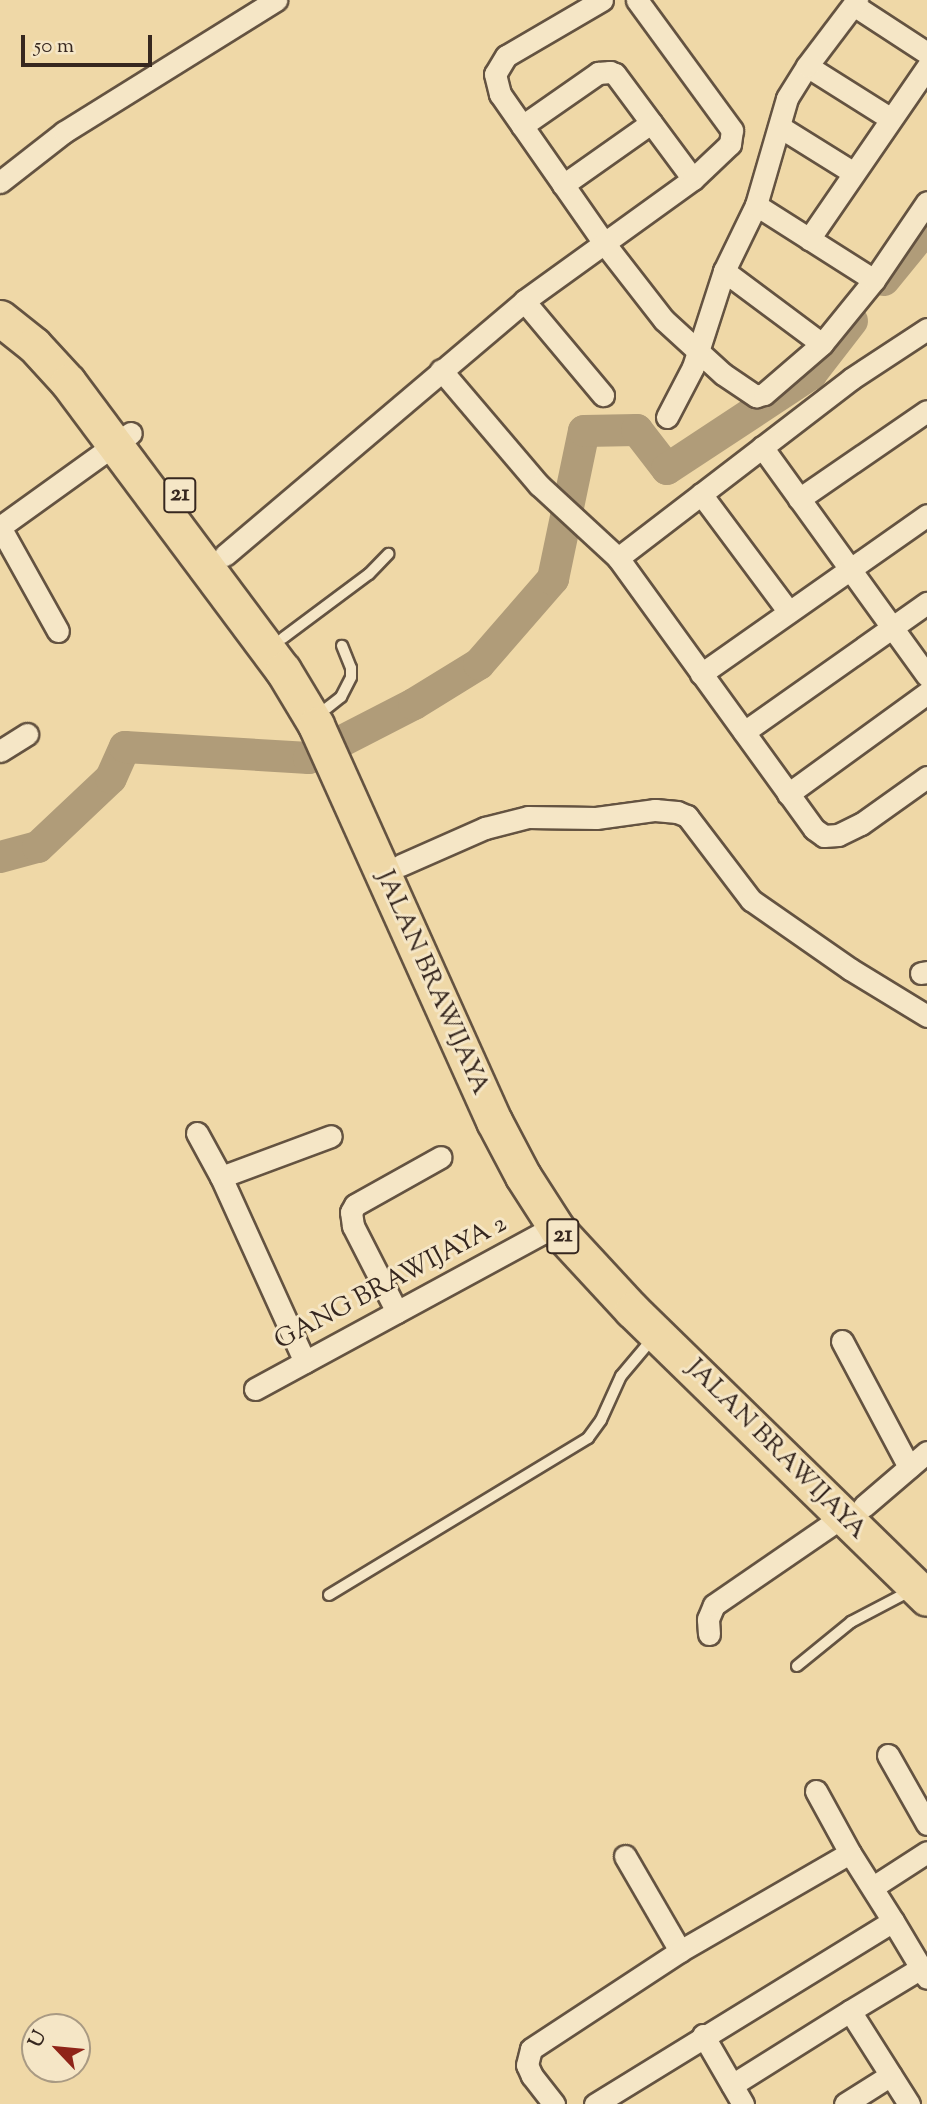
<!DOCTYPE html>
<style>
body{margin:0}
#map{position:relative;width:927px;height:2104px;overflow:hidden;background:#efd8a7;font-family:"Sorts Mill Goudy",serif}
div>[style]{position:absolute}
.river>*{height:32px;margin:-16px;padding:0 16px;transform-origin:16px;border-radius:16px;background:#b09c79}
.roads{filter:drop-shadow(2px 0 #645341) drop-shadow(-2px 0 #645341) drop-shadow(0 2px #645341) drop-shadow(0 -2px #645341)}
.service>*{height:10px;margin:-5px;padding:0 5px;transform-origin:5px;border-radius:5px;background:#f5e6c6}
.minor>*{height:21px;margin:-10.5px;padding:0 10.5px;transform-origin:10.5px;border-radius:10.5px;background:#f5e6c6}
.trunk>*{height:35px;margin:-17.5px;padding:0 17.5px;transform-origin:17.5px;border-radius:17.5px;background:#efd8a7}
span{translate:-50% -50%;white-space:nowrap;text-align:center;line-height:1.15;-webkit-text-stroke:6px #f5e6c6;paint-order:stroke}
.shield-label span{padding:2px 5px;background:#f5e6c6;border:2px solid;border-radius:5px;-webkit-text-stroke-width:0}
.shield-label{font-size:24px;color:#36271f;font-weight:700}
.street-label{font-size:26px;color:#36271f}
.north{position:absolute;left:21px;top:2013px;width:70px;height:70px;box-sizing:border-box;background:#f5e6c6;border:2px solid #a99a83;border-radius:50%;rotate:296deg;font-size:19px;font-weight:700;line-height:28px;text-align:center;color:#36271f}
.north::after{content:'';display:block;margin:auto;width:24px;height:32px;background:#8f2418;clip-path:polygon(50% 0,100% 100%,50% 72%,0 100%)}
.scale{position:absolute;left:21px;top:35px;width:131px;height:32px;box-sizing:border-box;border:4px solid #36271f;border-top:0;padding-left:9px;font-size:21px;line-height:24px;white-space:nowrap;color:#36271f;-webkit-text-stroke:5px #f5e6c6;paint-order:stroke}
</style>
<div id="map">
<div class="river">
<div style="left:884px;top:280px;width:68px;rotate:-50.9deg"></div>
<div style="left:0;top:857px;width:39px;rotate:-15deg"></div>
<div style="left:38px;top:847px;width:100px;rotate:-43.4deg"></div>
<div style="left:111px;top:778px;width:34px;rotate:-66deg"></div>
<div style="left:125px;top:747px;width:184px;rotate:3.4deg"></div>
<div style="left:309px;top:758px;width:118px;rotate:-27.2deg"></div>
<div style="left:414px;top:704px;width:76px;rotate:-31.6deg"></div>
<div style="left:479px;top:664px;width:113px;rotate:-49deg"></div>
<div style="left:553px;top:579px;width:151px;rotate:-78.2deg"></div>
<div style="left:584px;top:431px;width:53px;rotate:-1.1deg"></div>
<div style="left:637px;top:430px;width:49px;rotate:52.4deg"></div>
<div style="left:667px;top:469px;width:173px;rotate:-33.4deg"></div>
<div style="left:811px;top:374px;width:67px;rotate:-52.3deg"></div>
</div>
<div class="roads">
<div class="service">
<div style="left:283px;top:638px;width:107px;rotate:-36.7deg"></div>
<div style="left:369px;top:574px;width:28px;rotate:-46deg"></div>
<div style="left:327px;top:708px;width:18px;rotate:-38deg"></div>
<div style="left:341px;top:697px;width:22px;rotate:-63deg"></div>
<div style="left:351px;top:677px;width:9px;rotate:-90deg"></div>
<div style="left:351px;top:668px;width:24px;rotate:-112deg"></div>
<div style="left:329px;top:1595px;width:303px;rotate:-31.2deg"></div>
<div style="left:588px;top:1438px;width:22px;rotate:-54deg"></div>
<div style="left:601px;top:1420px;width:48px;rotate:-65.6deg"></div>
<div style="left:621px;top:1376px;width:50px;rotate:-49.9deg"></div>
<div style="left:797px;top:1666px;width:70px;rotate:-39.2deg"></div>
<div style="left:851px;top:1622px;width:67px;rotate:-27.7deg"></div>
</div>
<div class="minor">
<div style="left:602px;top:0;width:111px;rotate:149.7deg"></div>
<div style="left:506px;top:56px;width:21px;rotate:121deg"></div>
<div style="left:495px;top:74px;width:21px;rotate:76deg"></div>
<div style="left:500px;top:94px;width:182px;rotate:55.1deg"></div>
<div style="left:604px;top:243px;width:98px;rotate:52.1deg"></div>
<div style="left:664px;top:320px;width:80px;rotate:42.5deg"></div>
<div style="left:723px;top:374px;width:40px;rotate:34deg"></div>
<div style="left:756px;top:396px;width:8px;rotate:-14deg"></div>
<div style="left:764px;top:394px;width:77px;rotate:-40.8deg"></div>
<div style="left:822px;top:344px;width:82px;rotate:-50.9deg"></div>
<div style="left:874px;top:280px;width:94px;rotate:-55.8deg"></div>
<div style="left:855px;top:6px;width:86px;rotate:33.1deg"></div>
<div style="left:807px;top:66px;width:99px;rotate:32.2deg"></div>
<div style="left:522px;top:126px;width:93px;rotate:-34.9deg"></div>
<div style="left:598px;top:73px;width:12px;rotate:-5deg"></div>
<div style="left:610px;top:72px;width:5px;rotate:22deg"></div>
<div style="left:615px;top:74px;width:131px;rotate:53.4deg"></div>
<div style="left:780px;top:127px;width:87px;rotate:31.9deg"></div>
<div style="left:0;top:182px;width:81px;rotate:-38deg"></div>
<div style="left:64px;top:132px;width:250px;rotate:-31.9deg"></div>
<div style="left:563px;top:185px;width:108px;rotate:-35.2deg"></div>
<div style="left:756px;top:205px;width:140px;rotate:32.4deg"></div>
<div style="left:809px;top:239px;width:209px;rotate:-55.5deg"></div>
<div style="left:724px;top:271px;width:122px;rotate:36.7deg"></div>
<div style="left:524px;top:301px;width:123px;rotate:50deg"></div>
<div style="left:441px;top:370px;width:151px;rotate:49.6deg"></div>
<div style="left:539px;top:485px;width:108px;rotate:42.7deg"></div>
<div style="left:618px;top:558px;width:334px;rotate:54.1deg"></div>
<div style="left:814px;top:829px;width:12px;rotate:35deg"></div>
<div style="left:824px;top:836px;width:14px;rotate:-4deg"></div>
<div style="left:838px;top:835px;width:25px;rotate:-26deg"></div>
<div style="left:861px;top:824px;width:81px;rotate:-35.5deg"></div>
<div style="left:667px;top:417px;width:56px;rotate:-62.5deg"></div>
<div style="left:693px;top:367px;width:101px;rotate:-72.1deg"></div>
<div style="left:724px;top:271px;width:73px;rotate:-64.1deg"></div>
<div style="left:756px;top:205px;width:111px;rotate:-73.8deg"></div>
<div style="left:787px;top:98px;width:38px;rotate:-58deg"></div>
<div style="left:807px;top:66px;width:83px;rotate:-52.9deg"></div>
<div style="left:762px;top:447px;width:282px;rotate:54.2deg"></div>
<div style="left:701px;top:494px;width:147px;rotate:53.3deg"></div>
<div style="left:799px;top:499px;width:155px;rotate:-34.5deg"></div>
<div style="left:0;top:527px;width:161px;rotate:-35.7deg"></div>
<div style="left:0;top:527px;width:119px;rotate:60.9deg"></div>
<div style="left:225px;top:555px;width:392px;rotate:-40.3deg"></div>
<div style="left:524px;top:301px;width:208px;rotate:-35.8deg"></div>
<div style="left:693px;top:179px;width:51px;rotate:-43.4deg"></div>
<div style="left:730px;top:144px;width:14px;rotate:-82deg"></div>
<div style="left:732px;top:130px;width:161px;rotate:-126.2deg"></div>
<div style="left:618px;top:558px;width:294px;rotate:-37.5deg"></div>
<div style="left:851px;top:379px;width:91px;rotate:-33.3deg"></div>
<div style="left:701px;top:674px;width:276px;rotate:-35.1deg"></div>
<div style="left:744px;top:732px;width:224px;rotate:-35.2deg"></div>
<div style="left:0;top:751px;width:32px;rotate:-32deg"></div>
<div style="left:788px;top:794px;width:172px;rotate:-36deg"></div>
<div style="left:401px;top:865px;width:92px;rotate:-23.8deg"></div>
<div style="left:485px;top:828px;width:44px;rotate:-14.3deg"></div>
<div style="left:528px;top:817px;width:68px;rotate:0.8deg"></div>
<div style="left:596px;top:818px;width:60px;rotate:-7.7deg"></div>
<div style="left:655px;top:810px;width:22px;rotate:5deg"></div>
<div style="left:677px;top:812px;width:11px;rotate:22deg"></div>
<div style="left:687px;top:816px;width:106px;rotate:52.7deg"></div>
<div style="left:751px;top:900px;width:121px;rotate:34.9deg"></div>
<div style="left:850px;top:969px;width:90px;rotate:31.4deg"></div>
<div style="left:921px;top:973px;width:6px;rotate:-9deg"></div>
<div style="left:197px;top:1133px;width:50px;rotate:61.4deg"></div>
<div style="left:221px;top:1177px;width:203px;rotate:65.6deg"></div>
<div style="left:221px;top:1177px;width:117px;rotate:-20.4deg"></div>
<div style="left:397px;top:1312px;width:97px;rotate:-117.1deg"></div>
<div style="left:353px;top:1226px;width:14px;rotate:-98deg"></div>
<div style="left:351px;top:1212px;width:8px;rotate:-60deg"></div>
<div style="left:355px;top:1205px;width:98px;rotate:-29.2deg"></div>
<div style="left:842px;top:1341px;width:143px;rotate:62deg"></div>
<div style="left:255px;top:1389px;width:341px;rotate:-28.5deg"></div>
<div style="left:864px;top:1506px;width:83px;rotate:-40.6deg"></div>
<div style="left:709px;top:1634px;width:15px;rotate:-94deg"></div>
<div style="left:708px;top:1619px;width:15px;rotate:-67deg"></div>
<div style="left:714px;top:1605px;width:155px;rotate:-34.5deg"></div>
<div style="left:888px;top:1755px;width:79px;rotate:60.5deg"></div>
<div style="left:816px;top:1791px;width:71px;rotate:61.3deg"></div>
<div style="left:625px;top:1856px;width:110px;rotate:59.9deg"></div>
<div style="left:873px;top:1887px;width:64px;rotate:-32.9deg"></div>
<div style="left:893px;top:1921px;width:66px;rotate:59.2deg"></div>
<div style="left:850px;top:2011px;width:83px;rotate:-31.2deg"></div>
<div style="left:703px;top:2035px;width:80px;rotate:59.9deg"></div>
<div style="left:732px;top:2085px;width:139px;rotate:-32.1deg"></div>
<div style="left:850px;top:2011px;width:110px;rotate:57.6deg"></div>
<div style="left:554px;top:2104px;width:36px;rotate:-128deg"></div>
<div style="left:532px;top:2076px;width:12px;rotate:-114deg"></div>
<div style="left:527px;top:2065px;width:16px;rotate:-76deg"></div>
<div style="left:531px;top:2049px;width:178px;rotate:-33.3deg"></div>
<div style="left:680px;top:1951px;width:196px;rotate:-30deg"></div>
<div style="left:850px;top:1853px;width:80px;rotate:57.7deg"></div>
<div style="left:893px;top:1921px;width:350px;rotate:148.4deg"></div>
<div style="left:845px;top:2104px;width:54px;rotate:-32.2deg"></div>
</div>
<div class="trunk">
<div style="left:0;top:318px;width:43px;rotate:38.5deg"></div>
<div style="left:34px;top:345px;width:50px;rotate:47.4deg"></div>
<div style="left:68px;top:382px;width:359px;rotate:53.3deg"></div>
<div style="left:283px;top:670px;width:64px;rotate:59deg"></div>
<div style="left:316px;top:725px;width:434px;rotate:65.8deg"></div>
<div style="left:494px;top:1121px;width:62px;rotate:62.2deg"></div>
<div style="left:523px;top:1176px;width:63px;rotate:57.3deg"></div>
<div style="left:557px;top:1229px;width:110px;rotate:47.2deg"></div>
<div style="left:632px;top:1310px;width:412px;rotate:44.3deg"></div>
</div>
</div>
<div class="shield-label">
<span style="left:180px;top:495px">21</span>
<span style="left:563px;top:1236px">21</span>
</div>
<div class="street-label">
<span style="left:432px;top:983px;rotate:66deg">JALAN BRAWIJAYA</span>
<span style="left:391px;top:1283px;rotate:-28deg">GANG BRAWIJAYA 2</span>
<span style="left:776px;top:1450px;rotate:45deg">JALAN BRAWIJAYA</span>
</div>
<div class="north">U</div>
<div class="scale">50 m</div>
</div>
